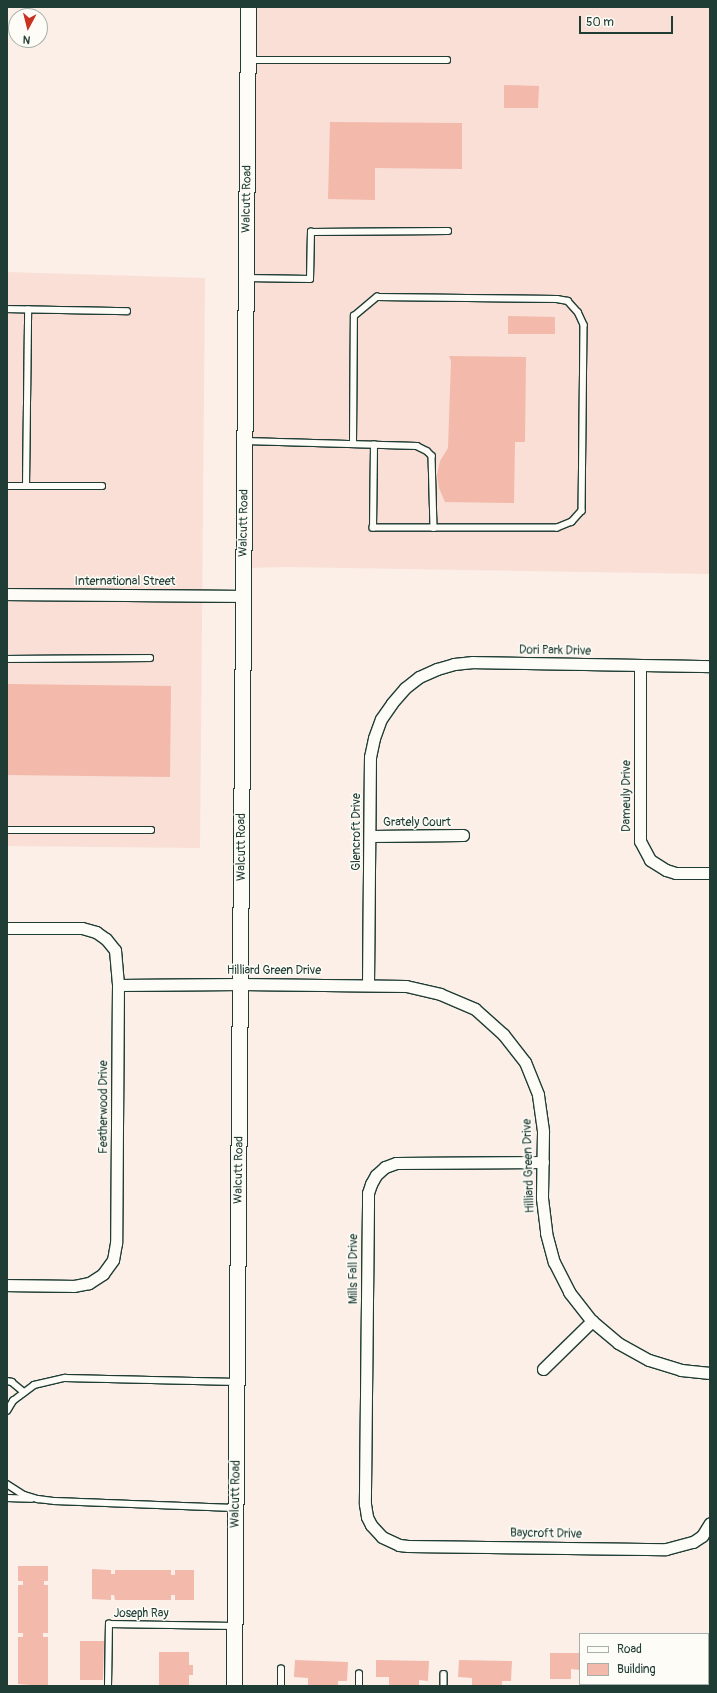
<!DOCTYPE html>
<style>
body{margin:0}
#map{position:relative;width:717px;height:1693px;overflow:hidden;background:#fbefe8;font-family:Pangolin,sans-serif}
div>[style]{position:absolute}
.built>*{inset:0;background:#f9dfd6}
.building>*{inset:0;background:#f3b9ab}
.roads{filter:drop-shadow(1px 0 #1f3d34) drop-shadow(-1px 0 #1f3d34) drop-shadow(0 1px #1f3d34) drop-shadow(0 -1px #1f3d34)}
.lane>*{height:5.5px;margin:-2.75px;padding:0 2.75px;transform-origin:2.75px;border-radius:2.75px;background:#fdfcf7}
.street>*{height:11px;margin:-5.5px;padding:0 5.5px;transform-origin:5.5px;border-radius:5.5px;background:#fdfcf7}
.secondary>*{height:15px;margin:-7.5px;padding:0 7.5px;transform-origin:7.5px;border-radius:7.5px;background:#fdfcf7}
span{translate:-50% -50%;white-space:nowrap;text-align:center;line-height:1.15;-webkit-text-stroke:3px #fdfcf7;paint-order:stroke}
.street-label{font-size:12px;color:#1f3d34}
.frame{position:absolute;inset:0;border:8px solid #1f3d34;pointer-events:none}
.legend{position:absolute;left:579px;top:1633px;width:130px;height:52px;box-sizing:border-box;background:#fdfcf7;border:1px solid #a4b0a9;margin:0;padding:5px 7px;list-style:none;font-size:12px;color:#1f3d34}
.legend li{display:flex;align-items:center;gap:8px;height:20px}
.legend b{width:20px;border:1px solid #a4b0a9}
.north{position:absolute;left:8px;top:8px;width:40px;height:40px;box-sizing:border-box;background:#fdfcf7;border:1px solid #a4b0a9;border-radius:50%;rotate:187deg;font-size:11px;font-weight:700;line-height:16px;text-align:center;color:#1f3d34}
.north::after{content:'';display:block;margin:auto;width:14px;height:18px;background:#c8321e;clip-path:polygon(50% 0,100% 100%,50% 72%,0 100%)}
.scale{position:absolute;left:579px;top:16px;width:94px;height:18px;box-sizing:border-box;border:2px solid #1f3d34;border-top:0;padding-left:5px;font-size:12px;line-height:14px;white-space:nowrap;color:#1f3d34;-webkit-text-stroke:3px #fdfcf7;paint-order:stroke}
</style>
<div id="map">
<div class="built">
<div style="clip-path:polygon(248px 7px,710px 7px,710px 574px,287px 567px,243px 568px)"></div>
<div style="clip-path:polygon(7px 272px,205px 278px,200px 848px,7px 846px)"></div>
</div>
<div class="building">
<div style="clip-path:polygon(504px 85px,539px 86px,538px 108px,504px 108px)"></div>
<div style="clip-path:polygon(330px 122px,462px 123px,462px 169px,375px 168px,375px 200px,328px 199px)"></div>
<div style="clip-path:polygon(508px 316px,555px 317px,555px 334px,508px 334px)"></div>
<div style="clip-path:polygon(449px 356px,526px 357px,525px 442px,515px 442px,514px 503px,445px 502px,439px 488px,437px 475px,440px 461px,448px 448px,451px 361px)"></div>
<div style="clip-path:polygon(7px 684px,171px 686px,170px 777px,7px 775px)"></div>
<div style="clip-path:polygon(18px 1566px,48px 1566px,48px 1581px,44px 1581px,44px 1585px,48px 1585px,48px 1633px,43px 1633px,43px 1637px,48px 1637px,48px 1685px,43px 1686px,18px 1684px,18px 1637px,23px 1637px,23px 1633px,18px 1633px,18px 1585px,23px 1585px,23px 1581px,18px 1581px)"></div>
<div style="clip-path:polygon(92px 1569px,111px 1570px,111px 1574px,115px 1574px,115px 1570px,171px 1570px,171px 1575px,175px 1575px,175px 1570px,194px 1570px,194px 1600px,175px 1600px,175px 1595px,171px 1595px,171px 1600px,115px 1600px,114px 1595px,111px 1595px,111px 1600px,92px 1599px)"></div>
<div style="clip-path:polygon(80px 1641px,104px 1641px,103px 1680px,80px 1680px)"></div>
<div style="clip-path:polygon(159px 1652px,189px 1652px,189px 1665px,193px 1665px,193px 1675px,189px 1675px,189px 1686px,159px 1686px)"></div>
<div style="clip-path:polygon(550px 1653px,580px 1653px,580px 1670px,571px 1669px,571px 1679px,550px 1679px)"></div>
<div style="clip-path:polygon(295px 1660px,348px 1662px,347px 1681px,338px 1681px,338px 1686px,308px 1686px,308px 1678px,294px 1677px)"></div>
<div style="clip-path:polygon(376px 1660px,429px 1661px,428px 1681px,419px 1680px,419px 1686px,389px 1686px,389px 1677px,376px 1677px)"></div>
<div style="clip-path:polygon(459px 1660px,512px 1661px,511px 1681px,502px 1681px,502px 1686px,472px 1686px,472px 1678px,458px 1677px)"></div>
</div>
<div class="roads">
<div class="lane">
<div style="left:248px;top:60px;width:199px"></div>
<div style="left:246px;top:278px;width:64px;rotate:0.9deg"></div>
<div style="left:310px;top:279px;width:47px;rotate:-88.8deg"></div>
<div style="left:311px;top:232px;width:137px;rotate:-0.4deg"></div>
<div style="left:7px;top:309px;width:120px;rotate:1deg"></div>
<div style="left:245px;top:441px;width:172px;rotate:1.7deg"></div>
<div style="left:417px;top:446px;width:11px;rotate:27deg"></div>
<div style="left:427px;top:451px;width:7px;rotate:45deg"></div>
<div style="left:432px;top:456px;width:72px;rotate:88.4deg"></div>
<div style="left:353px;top:444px;width:128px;rotate:-89.6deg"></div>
<div style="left:354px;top:316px;width:30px;rotate:-40deg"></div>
<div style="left:377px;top:297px;width:180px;rotate:0.6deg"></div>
<div style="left:557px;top:299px;width:11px;rotate:10deg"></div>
<div style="left:568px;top:301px;width:15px;rotate:48deg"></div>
<div style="left:578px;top:312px;width:14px;rotate:65deg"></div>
<div style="left:584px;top:325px;width:186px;rotate:90.6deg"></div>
<div style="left:582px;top:511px;width:15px;rotate:132deg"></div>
<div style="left:572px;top:522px;width:16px;rotate:158deg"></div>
<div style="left:557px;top:528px;width:184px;rotate:180deg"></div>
<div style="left:373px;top:528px;width:83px;rotate:-89.3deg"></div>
<div style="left:7px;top:486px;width:95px"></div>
<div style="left:26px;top:486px;width:176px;rotate:-89.3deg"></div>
<div style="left:7px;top:659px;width:143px;rotate:-0.4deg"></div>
<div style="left:7px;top:830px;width:144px"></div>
<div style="left:7px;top:1381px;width:5px;rotate:11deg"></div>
<div style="left:12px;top:1382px;width:16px;rotate:40deg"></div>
<div style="left:7px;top:1411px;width:12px;rotate:-59deg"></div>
<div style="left:13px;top:1401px;width:26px;rotate:-37deg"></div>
<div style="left:34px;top:1385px;width:32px;rotate:-13deg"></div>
<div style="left:65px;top:1378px;width:172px;rotate:1.3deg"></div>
<div style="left:7px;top:1484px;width:20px;rotate:33deg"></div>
<div style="left:24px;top:1495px;width:15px;rotate:16deg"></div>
<div style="left:38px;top:1499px;width:17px;rotate:7deg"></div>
<div style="left:55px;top:1501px;width:179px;rotate:2.2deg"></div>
<div style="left:7px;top:1498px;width:24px;rotate:2deg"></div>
<div style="left:444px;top:1674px;width:12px;rotate:90deg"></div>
<div style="left:108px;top:1686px;width:62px;rotate:-89.1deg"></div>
<div style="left:109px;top:1624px;width:125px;rotate:0.9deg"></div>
<div style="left:281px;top:1686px;width:17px;rotate:-90deg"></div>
<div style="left:359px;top:1686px;width:12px;rotate:-90deg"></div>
</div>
<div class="street">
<div style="left:7px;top:594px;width:236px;rotate:0.5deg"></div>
<div style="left:640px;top:666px;width:175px;rotate:90deg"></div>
<div style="left:640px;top:841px;width:21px;rotate:62deg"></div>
<div style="left:650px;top:860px;width:19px;rotate:32deg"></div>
<div style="left:666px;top:870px;width:10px;rotate:17deg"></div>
<div style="left:676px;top:873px;width:34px"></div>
<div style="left:371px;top:836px;width:92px;rotate:-0.6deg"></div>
<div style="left:7px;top:928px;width:75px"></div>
<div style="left:82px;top:928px;width:15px;rotate:16deg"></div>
<div style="left:96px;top:932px;width:12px;rotate:35deg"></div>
<div style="left:106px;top:939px;width:14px;rotate:51deg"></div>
<div style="left:115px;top:950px;width:35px;rotate:85deg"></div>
<div style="left:118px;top:985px;width:258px;rotate:90.4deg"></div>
<div style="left:116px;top:1243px;width:17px;rotate:100deg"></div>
<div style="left:113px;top:1260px;width:17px;rotate:126deg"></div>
<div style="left:103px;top:1274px;width:17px;rotate:147deg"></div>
<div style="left:89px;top:1283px;width:16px;rotate:169deg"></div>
<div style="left:73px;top:1286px;width:66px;rotate:-179.1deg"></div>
<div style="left:118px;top:985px;width:123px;rotate:-0.5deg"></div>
<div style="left:241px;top:984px;width:165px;rotate:0.7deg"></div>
<div style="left:406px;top:986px;width:35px;rotate:13deg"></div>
<div style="left:440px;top:994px;width:38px;rotate:23deg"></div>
<div style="left:475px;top:1009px;width:38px;rotate:42deg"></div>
<div style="left:503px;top:1034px;width:36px;rotate:52deg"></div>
<div style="left:525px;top:1062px;width:35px;rotate:68deg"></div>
<div style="left:538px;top:1095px;width:37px;rotate:82deg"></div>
<div style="left:543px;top:1132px;width:66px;rotate:90.9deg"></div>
<div style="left:542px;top:1198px;width:35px;rotate:83deg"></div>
<div style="left:546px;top:1233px;width:30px;rotate:75deg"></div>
<div style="left:554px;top:1262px;width:34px;rotate:63deg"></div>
<div style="left:569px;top:1292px;width:37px;rotate:52deg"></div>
<div style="left:592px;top:1321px;width:34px;rotate:40deg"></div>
<div style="left:618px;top:1343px;width:35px;rotate:29deg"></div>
<div style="left:649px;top:1360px;width:34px;rotate:17deg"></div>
<div style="left:681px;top:1370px;width:29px;rotate:6deg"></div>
<div style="left:368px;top:985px;width:228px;rotate:-89.5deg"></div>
<div style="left:370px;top:757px;width:19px;rotate:-78deg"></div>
<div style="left:374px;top:738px;width:20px;rotate:-70deg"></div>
<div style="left:381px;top:719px;width:19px;rotate:-55deg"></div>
<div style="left:392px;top:703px;width:20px;rotate:-49deg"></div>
<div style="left:405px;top:688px;width:18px;rotate:-38deg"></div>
<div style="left:419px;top:677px;width:20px;rotate:-24deg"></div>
<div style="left:437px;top:669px;width:18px;rotate:-16deg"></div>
<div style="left:454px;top:664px;width:19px;rotate:-6deg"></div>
<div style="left:473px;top:662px;width:237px;rotate:1deg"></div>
<div style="left:543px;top:1162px;width:147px;rotate:179.6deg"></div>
<div style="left:396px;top:1163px;width:12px;rotate:160deg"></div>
<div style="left:385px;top:1167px;width:12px;rotate:138deg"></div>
<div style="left:376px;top:1175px;width:10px;rotate:119deg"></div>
<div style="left:371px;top:1184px;width:9px;rotate:108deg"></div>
<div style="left:368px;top:1193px;width:12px;rotate:90deg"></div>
<div style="left:368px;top:1205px;width:299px;rotate:90.6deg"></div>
<div style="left:365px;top:1504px;width:13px;rotate:81deg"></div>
<div style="left:367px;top:1517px;width:9px;rotate:63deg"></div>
<div style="left:371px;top:1525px;width:16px;rotate:47deg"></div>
<div style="left:382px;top:1537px;width:19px;rotate:25deg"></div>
<div style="left:399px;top:1545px;width:9px;rotate:6deg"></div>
<div style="left:408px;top:1546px;width:258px;rotate:0.7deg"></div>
<div style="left:666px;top:1549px;width:28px;rotate:-15deg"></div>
<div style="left:693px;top:1542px;width:11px;rotate:-34deg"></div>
<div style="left:702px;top:1536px;width:15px;rotate:-58deg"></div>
<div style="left:543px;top:1369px;width:69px;rotate:-44.4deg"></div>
</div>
<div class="secondary">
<div style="left:234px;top:1686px;width:1679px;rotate:-89.52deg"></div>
</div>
</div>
<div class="street-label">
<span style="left:247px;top:199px;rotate:-89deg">Walcutt Road</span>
<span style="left:244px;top:523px;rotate:-89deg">Walcutt Road</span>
<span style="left:125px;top:582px">International Street</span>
<span style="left:555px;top:651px;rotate:1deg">Dori Park Drive</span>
<span style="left:627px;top:796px;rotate:-90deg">Dameuly Drive</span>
<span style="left:417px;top:823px">Grately Court</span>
<span style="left:357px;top:832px;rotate:-90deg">Glencroft Drive</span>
<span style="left:242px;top:847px;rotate:-90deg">Walcutt Road</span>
<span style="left:274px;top:971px">Hilliard Green Drive</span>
<span style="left:104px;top:1107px;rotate:-90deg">Featherwood Drive</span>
<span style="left:529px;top:1166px;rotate:-92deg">Hilliard Green Drive</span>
<span style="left:239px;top:1170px;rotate:-89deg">Walcutt Road</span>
<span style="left:354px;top:1269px;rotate:-90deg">Mills Fall Drive</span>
<span style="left:236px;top:1494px;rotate:-89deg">Walcutt Road</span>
<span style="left:546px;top:1534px;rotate:1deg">Baycroft Drive</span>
<span style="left:141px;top:1614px">Joseph Ray</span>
</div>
<div class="frame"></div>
<ul class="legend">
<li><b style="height:5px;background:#fdfcf7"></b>Road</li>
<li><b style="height:11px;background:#f3b9ab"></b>Building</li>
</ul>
<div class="north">N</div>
<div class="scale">50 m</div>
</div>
